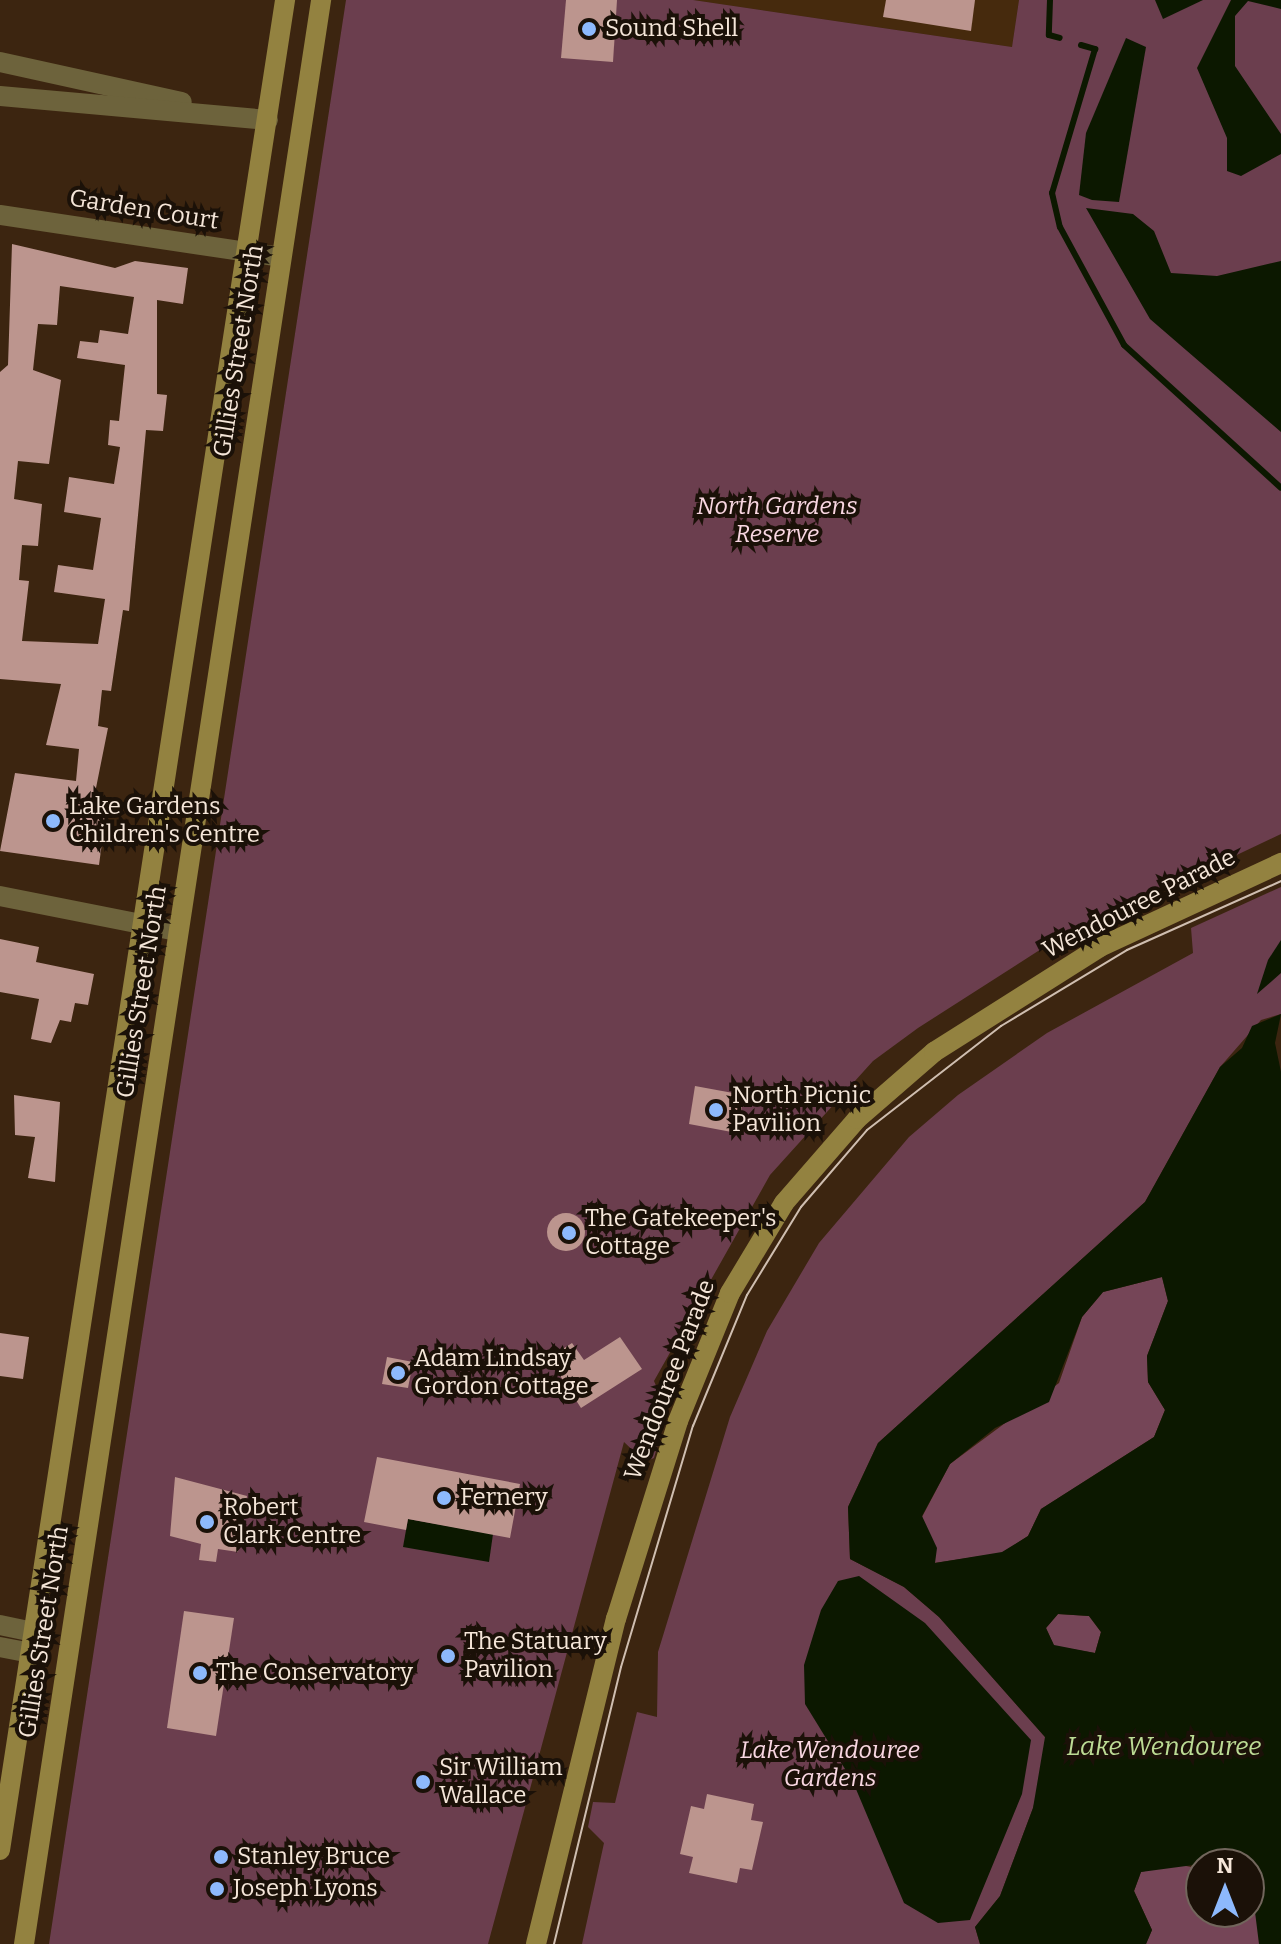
<!DOCTYPE html>
<style>
body{margin:0}
#map{position:relative;width:1281px;height:1944px;overflow:hidden;background:#3c2510;font-family:Bitter,serif}
div>[style]{position:absolute}
.built>*{inset:0;background:#462a0d}
.green>*{inset:0;background:#6b3e4e}
.forest>*{inset:0;background:#754557}
.water>*{inset:0;background:#0c1800}
.stream>*{height:6px;margin:-3px;padding:0 3px;transform-origin:3px;border-radius:3px;background:#0c1800}
.building>*{inset:0;background:#bc958e}
.round{border-radius:50%}
.street>*{height:20px;margin:-10px;padding:0 10px;transform-origin:10px;border-radius:10px;background:#6d633c}
.secondary>*{height:20px;margin:-10px;padding:0 10px;transform-origin:10px;border-radius:10px;background:#938240}
.tram>*{height:2px;margin:-1px;padding:0 1px;transform-origin:1px;border-radius:1px;background:#cfbeb0}
.dots>*{width:22px;height:22px;translate:-50% -50%;box-sizing:border-box;border:4px solid #1b1108;border-radius:50%}
span{translate:-50% -50%;white-space:nowrap;text-align:center;line-height:1.15;-webkit-text-stroke:8px #1b1108;paint-order:stroke}
.poi-label{font-size:24px;color:#f5e6d9}
.left{translate:0 -50%;text-align:left}
.street-label{font-size:24px;color:#f5e6d9}
.park-label{font-size:24px;color:#f9d7e2;font-style:italic}
.water-label{font-size:26px;color:#bcdb95;font-style:italic}
.north{position:absolute;left:1185px;top:1848px;width:80px;height:80px;box-sizing:border-box;background:#1b1108;border:2px solid #72665c;border-radius:50%;rotate:0deg;font-size:22px;font-weight:700;line-height:32px;text-align:center;color:#f5e6d9}
.north::after{content:'';display:block;margin:auto;width:28px;height:36px;background:#8db9fc;clip-path:polygon(50% 0,100% 100%,50% 72%,0 100%)}
</style>
<div id="map">
<div class="built">
<div style="clip-path:polygon(693px 0,1019px 0,1012px 47px)"></div>
</div>
<div class="green">
<div style="clip-path:polygon(346px 0,693px 0,1012px 47px,1019px 0,1281px 0,1281px 834px,1049px 944px,918px 1028px,873px 1061px,770px 1175px,654px 1381px,667px 1412px,654px 1458px,645px 1462px,624px 1442px,488px 1944px,49px 1944px)"></div>
<div style="clip-path:polygon(1281px 887px,1281px 1014px,1261px 1020px,1220px 1067px,1145px 1202px,878px 1443px,848px 1507px,850px 1559px,904px 1587px,939px 1617px,1045px 1737px,1047px 1756px,1033px 1808px,1000px 1896px,975px 1927px,980px 1944px,582px 1944px,604px 1843px,588px 1827px,593px 1802px,615px 1803px,637px 1712px,657px 1717px,658px 1652px,730px 1417px,767px 1331px,819px 1243px,909px 1137px,958px 1095px,1047px 1033px,1193px 953px,1191px 928px)"></div>
</div>
<div class="forest">
<div style="clip-path:polygon(1162px 1277px,1168px 1301px,1147px 1356px,1148px 1382px,1165px 1410px,1154px 1437px,1041px 1509px,1028px 1536px,1002px 1553px,934px 1563px,922px 1517px,950px 1464px,1059px 1383px,1082px 1317px,1103px 1292px)"></div>
<div style="clip-path:polygon(1058px 1614px,1089px 1616px,1101px 1632px,1095px 1653px,1054px 1646px,1046px 1628px)"></div>
<div style="clip-path:polygon(1176px 1864px,1201px 1869px,1201px 1912px,1249px 1912px,1249px 1892px,1259px 1912px,1259px 1944px,1146px 1944px,1152px 1930px,1134px 1891px,1141px 1872px)"></div>
</div>
<div class="water">
<div style="clip-path:polygon(1155px 0,1203px 0,1163px 19px)"></div>
<div style="clip-path:polygon(1231px 0,1281px 0,1281px 9px,1248px 1px,1235px 16px,1235px 66px,1281px 134px,1281px 154px,1241px 176px,1227px 171px,1227px 138px,1197px 68px)"></div>
<div style="clip-path:polygon(1126px 38px,1146px 47px,1119px 202px,1092px 200px,1079px 195px,1086px 133px)"></div>
<div style="clip-path:polygon(1086px 208px,1133px 214px,1154px 231px,1171px 273px,1217px 276px,1281px 261px,1281px 432px,1150px 319px)"></div>
<div style="clip-path:polygon(1281px 940px,1281px 973px,1257px 994px,1268px 960px)"></div>
<div style="clip-path:polygon(evenodd,1281px 1014px,1275px 1043px,1281px 1072px,1281px 1944px,1259px 1944px,1249px 1864px,1201px 1864px,1141px 1872px,1134px 1891px,1152px 1930px,1146px 1944px,980px 1944px,975px 1927px,1000px 1896px,1033px 1808px,1045px 1737px,939px 1617px,904px 1587px,850px 1559px,848px 1507px,878px 1443px,1145px 1202px,1220px 1067px,1242px 1048px,1252px 1026px,1281px 1014px,1162px 1277px,1168px 1301px,1147px 1356px,1148px 1382px,1165px 1410px,1154px 1437px,1041px 1509px,1028px 1536px,1002px 1552px,935px 1563px,937px 1548px,922px 1516px,950px 1464px,995px 1428px,1049px 1402px,1082px 1317px,1103px 1292px,1162px 1277px,1281px 1014px,1058px 1614px,1089px 1616px,1101px 1632px,1095px 1653px,1054px 1645px,1046px 1628px,1058px 1614px)"></div>
<div style="clip-path:polygon(408px 1519px,493px 1534px,489px 1562px,403px 1547px)"></div>
<div style="clip-path:polygon(859px 1576px,925px 1623px,1031px 1740px,1022px 1794px,970px 1920px,938px 1923px,904px 1903px,853px 1782px,805px 1704px,804px 1665px,821px 1610px,838px 1581px)"></div>
</div>
<div class="stream">
<div style="left:1050px;top:0;width:35px;rotate:92deg"></div>
<div style="left:1049px;top:35px;width:11px;rotate:15deg"></div>
<div style="left:1081px;top:45px;width:15px;rotate:16deg"></div>
<div style="left:1095px;top:49px;width:150px;rotate:106.6deg"></div>
<div style="left:1052px;top:193px;width:35px;rotate:77deg"></div>
<div style="left:1060px;top:227px;width:134px;rotate:61.5deg"></div>
<div style="left:1124px;top:345px;width:212px;rotate:42.3deg"></div>
</div>
<div class="building">
<div style="clip-path:polygon(566px 0,617px 0,613px 62px,561px 58px)"></div>
<div style="clip-path:polygon(886px 0,975px 0,971px 31px,883px 17px)"></div>
<div style="clip-path:polygon(evenodd,12px 244px,115px 268px,135px 261px,188px 268px,183px 304px,157px 300px,157px 394px,167px 395px,163px 431px,146px 430px,129px 611px,123px 610px,111px 691px,102px 690px,98px 726px,108px 728px,93px 803px,107px 805px,99px 865px,0 851px,15px 773px,76px 781px,79px 749px,46px 745px,61px 684px,0 679px,0 372px,8px 365px,12px 244px,60px 286px,134px 297px,128px 334px,100px 330px,98px 343px,80px 341px,77px 358px,125px 365px,119px 421px,110px 420px,108px 445px,120px 447px,114px 484px,69px 477px,64px 512px,101px 518px,93px 570px,58px 565px,54px 592px,105px 599px,98px 644px,22px 641px,29px 581px,19px 580px,22px 545px,38px 546px,42px 504px,14px 499px,18px 461px,49px 464px,61px 380px,33px 370px,38px 324px,57px 325px,60px 286px)"></div>
<div style="clip-path:polygon(0 939px,39px 947px,36px 962px,94px 974px,88px 1005px,75px 1003px,71px 1022px,60px 1020px,51px 1043px,31px 1039px,39px 999px,0 992px)"></div>
<div style="clip-path:polygon(695px 1086px,744px 1095px,737px 1133px,689px 1124px)"></div>
<div style="clip-path:polygon(14px 1095px,60px 1102px,55px 1182px,28px 1178px,35px 1137px,15px 1135px)"></div>
<div class="round" style="left:547px;top:1213px;width:38px;height:38px"></div>
<div style="clip-path:polygon(0 1333px,29px 1337px,23px 1379px,0 1376px)"></div>
<div style="clip-path:polygon(620px 1337px,642px 1369px,581px 1408px,559px 1374px,569px 1367px,558px 1352px,572px 1343px,584px 1360px)"></div>
<div style="clip-path:polygon(387px 1357px,413px 1362px,408px 1388px,382px 1384px)"></div>
<div style="clip-path:polygon(377px 1457px,520px 1484px,510px 1538px,408px 1519px,406px 1530px,364px 1522px)"></div>
<div style="clip-path:polygon(175px 1477px,247px 1496px,238px 1552px,218px 1549px,216px 1562px,199px 1560px,201px 1544px,170px 1536px)"></div>
<div style="clip-path:polygon(184px 1611px,234px 1618px,216px 1736px,167px 1728px)"></div>
<div style="clip-path:polygon(707px 1794px,754px 1804px,751px 1820px,763px 1822px,752px 1870px,740px 1868px,737px 1883px,689px 1873px,693px 1857px,680px 1854px,691px 1806px,704px 1809px)"></div>
</div>
<div class="street">
<div style="left:0;top:62px;width:186px;rotate:12.4deg"></div>
<div style="left:0;top:96px;width:269px;rotate:5.1deg"></div>
<div style="left:0;top:215px;width:283px;rotate:8.5deg"></div>
<div style="left:0;top:896px;width:180px;rotate:11.2deg"></div>
<div style="left:0;top:1625px;width:34px;rotate:12deg"></div>
<div style="left:0;top:1647px;width:31px;rotate:11deg"></div>
</div>
<div class="secondary">
<div style="left:0;top:1850px;width:1872px;rotate:-81.24deg"></div>
<div style="left:24px;top:1944px;width:1967px;rotate:-81.31deg"></div>
<div style="left:536px;top:1944px;width:335px;rotate:-76.2deg"></div>
<div style="left:616px;top:1619px;width:207px;rotate:-72.6deg"></div>
<div style="left:678px;top:1421px;width:138px;rotate:-67.9deg"></div>
<div style="left:730px;top:1293px;width:105px;rotate:-59deg"></div>
<div style="left:784px;top:1203px;width:111px;rotate:-49deg"></div>
<div style="left:857px;top:1119px;width:102px;rotate:-41deg"></div>
<div style="left:934px;top:1052px;width:196px;rotate:-32.3deg"></div>
<div style="left:1100px;top:947px;width:200px;rotate:-24.9deg"></div>
</div>
<div class="tram">
<div style="left:554px;top:1944px;width:285px;rotate:-76.4deg"></div>
<div style="left:621px;top:1667px;width:252px;rotate:-73.4deg"></div>
<div style="left:693px;top:1426px;width:142px;rotate:-67.6deg"></div>
<div style="left:747px;top:1295px;width:103px;rotate:-58.5deg"></div>
<div style="left:801px;top:1207px;width:101px;rotate:-49.4deg"></div>
<div style="left:867px;top:1130px;width:170px;rotate:-37.8deg"></div>
<div style="left:1001px;top:1026px;width:147px;rotate:-31.1deg"></div>
<div style="left:1127px;top:950px;width:169px;rotate:-24.1deg"></div>
</div>
<div class="dots">
<div style="left:589px;top:29px;background:#8db9fc"></div>
<div style="left:53px;top:821px;background:#8db9fc"></div>
<div style="left:716px;top:1110px;background:#8db9fc"></div>
<div style="left:569px;top:1233px;background:#8db9fc"></div>
<div style="left:398px;top:1373px;background:#8db9fc"></div>
<div style="left:444px;top:1498px;background:#8db9fc"></div>
<div style="left:207px;top:1522px;background:#8db9fc"></div>
<div style="left:448px;top:1656px;background:#8db9fc"></div>
<div style="left:200px;top:1673px;background:#8db9fc"></div>
<div style="left:423px;top:1782px;background:#8db9fc"></div>
<div style="left:221px;top:1857px;background:#8db9fc"></div>
<div style="left:217px;top:1889px;background:#8db9fc"></div>
</div>
<div class="poi-label">
<span class="left" style="left:605px;top:29px">Sound Shell</span>
<span class="left" style="left:69px;top:821px">Lake Gardens<br>Children's Centre</span>
<span class="left" style="left:732px;top:1110px">North Picnic<br>Pavilion</span>
<span class="left" style="left:585px;top:1233px">The Gatekeeper's<br>Cottage</span>
<span class="left" style="left:414px;top:1373px">Adam Lindsay<br>Gordon Cottage</span>
<span class="left" style="left:460px;top:1498px">Fernery</span>
<span class="left" style="left:223px;top:1522px">Robert<br>Clark Centre</span>
<span class="left" style="left:464px;top:1656px">The Statuary<br>Pavilion</span>
<span class="left" style="left:216px;top:1673px">The Conservatory</span>
<span class="left" style="left:439px;top:1782px">Sir William<br>Wallace</span>
<span class="left" style="left:237px;top:1857px">Stanley Bruce</span>
<span class="left" style="left:233px;top:1889px">Joseph Lyons</span>
</div>
<div class="street-label">
<span style="left:144px;top:210px;rotate:9deg">Garden Court</span>
<span style="left:239px;top:351px;rotate:-81deg">Gillies Street North</span>
<span style="left:1139px;top:904px;rotate:-27deg">Wendouree Parade</span>
<span style="left:142px;top:992px;rotate:-81deg">Gillies Street North</span>
<span style="left:670px;top:1380px;rotate:-69deg">Wendouree Parade</span>
<span style="left:44px;top:1632px;rotate:-81deg">Gillies Street North</span>
</div>
<div class="park-label">
<span style="left:777px;top:521px">North Gardens<br>Reserve</span>
<span style="left:830px;top:1765px">Lake Wendouree<br>Gardens</span>
</div>
<div class="water-label">
<span style="left:1164px;top:1747px">Lake Wendouree</span>
</div>
<div class="north">N</div>
</div>
